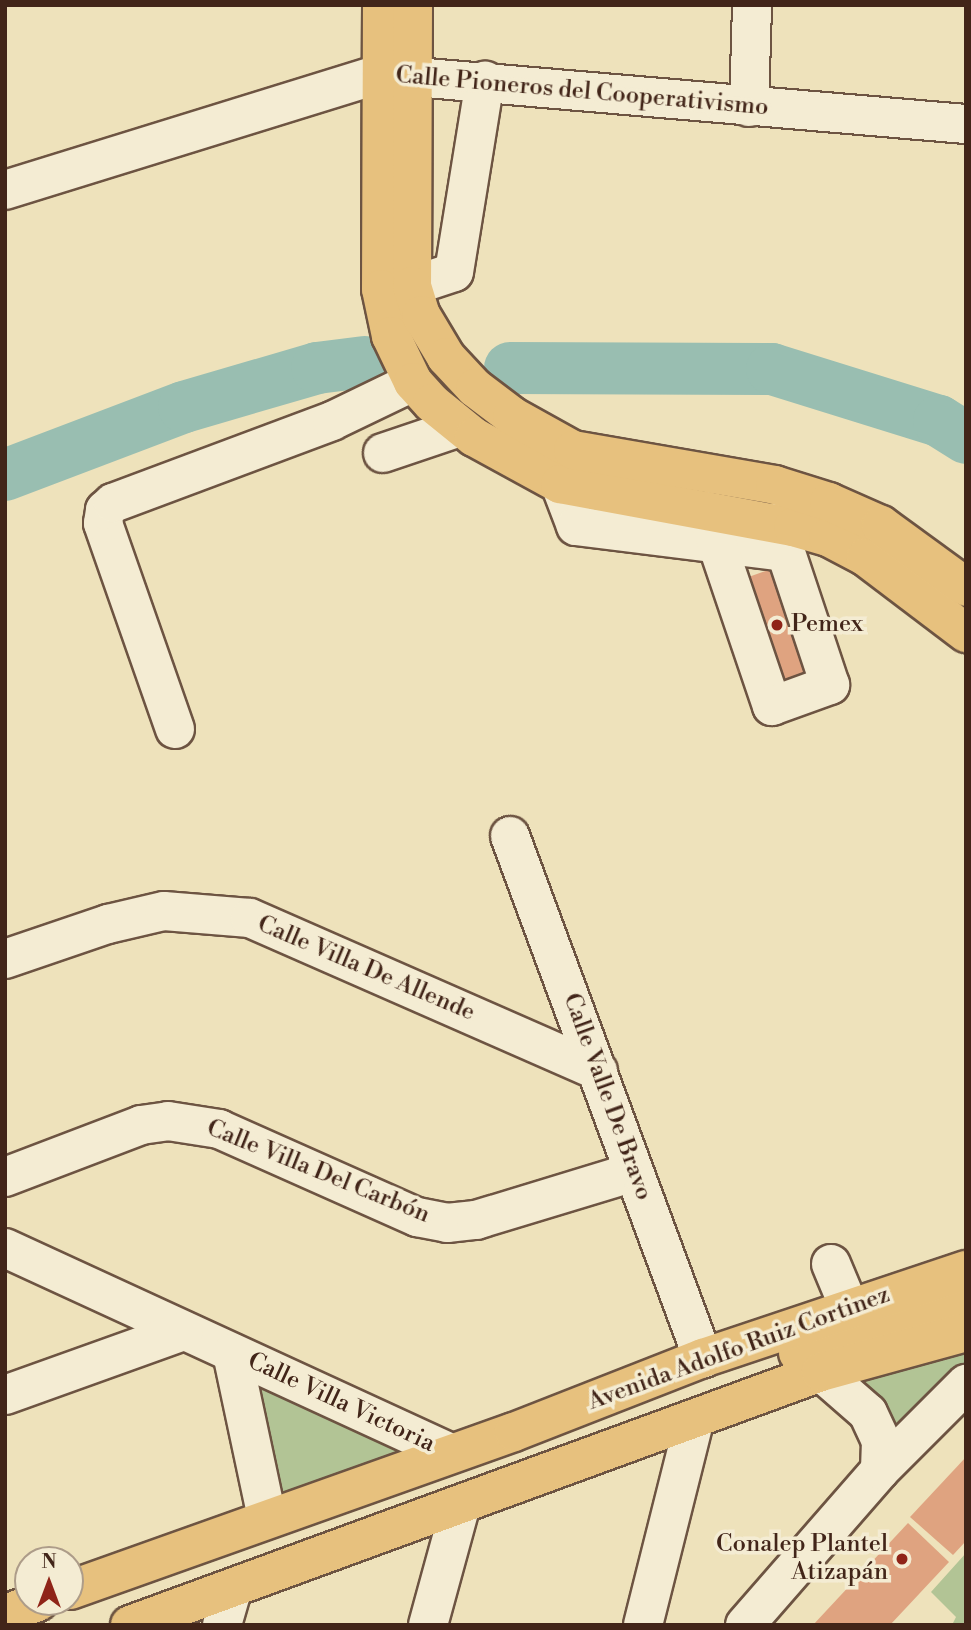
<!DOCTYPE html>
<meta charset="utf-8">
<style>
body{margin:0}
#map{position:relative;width:971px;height:1630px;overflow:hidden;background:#eee2bb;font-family:"Libre Bodoni",serif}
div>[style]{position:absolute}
.green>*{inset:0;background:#b2c495}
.river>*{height:52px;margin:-26px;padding:0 26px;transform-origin:26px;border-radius:26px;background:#99beb1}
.building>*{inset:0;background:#dfa380}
.roads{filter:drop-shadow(2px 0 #6d5442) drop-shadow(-2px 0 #6d5442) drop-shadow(0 2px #6d5442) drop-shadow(0 -2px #6d5442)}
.minor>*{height:38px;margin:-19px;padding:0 19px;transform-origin:19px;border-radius:19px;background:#f4ecd3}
.major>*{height:38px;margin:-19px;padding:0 19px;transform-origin:19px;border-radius:19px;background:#e7c17e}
.dots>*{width:19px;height:19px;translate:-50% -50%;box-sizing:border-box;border:4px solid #f4ecd3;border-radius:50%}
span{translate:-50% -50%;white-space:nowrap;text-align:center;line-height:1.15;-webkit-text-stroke:7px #f4ecd3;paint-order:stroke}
.street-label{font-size:24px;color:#422519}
.poi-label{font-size:24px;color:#422519}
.left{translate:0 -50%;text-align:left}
.right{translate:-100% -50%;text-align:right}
.frame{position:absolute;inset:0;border:7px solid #422519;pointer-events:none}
.north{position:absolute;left:14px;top:1546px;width:70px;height:70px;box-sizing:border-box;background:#f4ecd3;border:2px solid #ad9c89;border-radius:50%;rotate:0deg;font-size:19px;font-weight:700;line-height:28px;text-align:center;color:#422519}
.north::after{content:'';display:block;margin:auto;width:24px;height:32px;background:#8f2418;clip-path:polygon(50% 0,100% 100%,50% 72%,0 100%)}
</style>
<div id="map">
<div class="green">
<div style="clip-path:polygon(966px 1330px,966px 1384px,880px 1470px,821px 1372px)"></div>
<div style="clip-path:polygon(232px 1353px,450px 1453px,267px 1518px)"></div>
<div style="clip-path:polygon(966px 1553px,966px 1625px,952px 1625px,956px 1617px,931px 1592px)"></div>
</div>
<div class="river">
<div style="left:510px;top:368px;width:262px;rotate:0.2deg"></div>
<div style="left:772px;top:369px;width:175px;rotate:17.3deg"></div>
<div style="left:939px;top:421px;width:32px;rotate:32deg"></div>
<div style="left:5px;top:475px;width:191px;rotate:-20.8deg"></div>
<div style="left:184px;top:407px;width:139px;rotate:-16.3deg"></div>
<div style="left:317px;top:368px;width:48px;rotate:-7.1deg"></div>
</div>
<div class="building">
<div style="clip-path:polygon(777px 567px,814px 671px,778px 683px,740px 580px)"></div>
<div style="clip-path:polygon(966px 1457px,966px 1541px,953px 1555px,910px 1517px)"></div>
<div style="clip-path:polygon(908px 1523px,949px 1562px,890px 1625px,813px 1625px)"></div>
</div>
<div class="roads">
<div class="minor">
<div style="left:749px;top:107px;width:102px;rotate:-88.3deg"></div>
<div style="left:5px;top:190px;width:393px;rotate:-17.2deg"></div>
<div style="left:380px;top:74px;width:588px;rotate:4.88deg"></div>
<div style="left:412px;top:286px;width:44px;rotate:-18.4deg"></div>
<div style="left:454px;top:272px;width:194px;rotate:-80.8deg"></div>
<div style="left:383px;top:453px;width:81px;rotate:-18.7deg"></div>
<div style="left:571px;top:455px;width:31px;rotate:111deg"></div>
<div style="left:560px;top:484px;width:45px;rotate:69.1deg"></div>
<div style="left:576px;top:526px;width:211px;rotate:7.1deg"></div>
<div style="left:706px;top:511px;width:206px;rotate:71.3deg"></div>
<div style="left:772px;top:706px;width:62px;rotate:-19.9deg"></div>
<div style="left:830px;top:685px;width:171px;rotate:-108.4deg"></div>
<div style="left:175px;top:729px;width:218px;rotate:-109.3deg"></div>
<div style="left:103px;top:523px;width:13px;rotate:-81deg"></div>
<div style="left:105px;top:510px;width:11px;rotate:-41deg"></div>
<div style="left:113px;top:503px;width:234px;rotate:-20.5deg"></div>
<div style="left:332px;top:421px;width:90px;rotate:-25.7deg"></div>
<div style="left:510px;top:836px;width:557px;rotate:69.71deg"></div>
<div style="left:5px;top:959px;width:109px;rotate:-18.8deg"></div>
<div style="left:108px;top:924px;width:57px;rotate:-13.1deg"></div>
<div style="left:164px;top:911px;width:86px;rotate:4.7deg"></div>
<div style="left:250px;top:918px;width:380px;rotate:23.7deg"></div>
<div style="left:5px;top:1177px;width:146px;rotate:-20.9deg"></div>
<div style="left:141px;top:1125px;width:27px;rotate:-8deg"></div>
<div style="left:168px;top:1121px;width:52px;rotate:8.9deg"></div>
<div style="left:219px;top:1129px;width:217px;rotate:24deg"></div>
<div style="left:417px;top:1217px;width:31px;rotate:11deg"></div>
<div style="left:447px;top:1223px;width:29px;rotate:-6deg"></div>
<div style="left:476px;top:1220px;width:165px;rotate:-16.9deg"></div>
<div style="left:5px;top:1248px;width:490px;rotate:24.7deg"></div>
<div style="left:831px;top:1264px;width:47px;rotate:67.3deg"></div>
<div style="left:232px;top:1353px;width:169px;rotate:78deg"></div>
<div style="left:821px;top:1372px;width:62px;rotate:41.1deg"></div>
<div style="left:868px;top:1413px;width:31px;rotate:65deg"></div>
<div style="left:881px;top:1441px;width:29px;rotate:92deg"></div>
<div style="left:5px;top:1395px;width:190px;rotate:-19.7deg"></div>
<div style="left:222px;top:1625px;width:36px;rotate:-74deg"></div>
<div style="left:428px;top:1625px;width:125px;rotate:-74.7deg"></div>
<div style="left:643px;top:1625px;width:213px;rotate:-75.9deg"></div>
<div style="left:745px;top:1625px;width:206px;rotate:-48.9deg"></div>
<div style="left:880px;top:1470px;width:122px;rotate:-45deg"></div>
</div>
<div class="major">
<div style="left:382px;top:5px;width:284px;rotate:90.2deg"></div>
<div style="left:381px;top:289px;width:48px;rotate:78deg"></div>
<div style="left:391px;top:336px;width:51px;rotate:64.4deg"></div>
<div style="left:413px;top:382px;width:28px;rotate:48deg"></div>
<div style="left:432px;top:403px;width:54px;rotate:39deg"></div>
<div style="left:474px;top:437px;width:98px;rotate:28.7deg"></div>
<div style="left:560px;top:484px;width:237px;rotate:10.5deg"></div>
<div style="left:793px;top:527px;width:36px;rotate:16deg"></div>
<div style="left:828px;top:537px;width:43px;rotate:27.8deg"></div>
<div style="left:866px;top:557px;width:126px;rotate:37.2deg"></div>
<div style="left:413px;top:5px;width:281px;rotate:90.2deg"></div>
<div style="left:412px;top:286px;width:30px;rotate:73deg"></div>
<div style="left:421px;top:315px;width:49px;rotate:59.2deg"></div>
<div style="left:446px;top:357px;width:42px;rotate:46.9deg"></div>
<div style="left:475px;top:388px;width:46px;rotate:37.1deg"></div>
<div style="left:512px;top:416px;width:70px;rotate:29.1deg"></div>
<div style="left:573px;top:450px;width:205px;rotate:9.8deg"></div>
<div style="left:775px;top:485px;width:57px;rotate:17.5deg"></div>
<div style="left:829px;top:502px;width:57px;rotate:23.9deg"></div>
<div style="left:881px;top:525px;width:105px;rotate:36.1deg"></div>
<div style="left:798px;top:1353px;width:176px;rotate:-17.8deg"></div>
<div style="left:70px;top:1590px;width:471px;rotate:-19.6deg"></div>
<div style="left:514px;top:1432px;width:203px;rotate:-21.4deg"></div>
<div style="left:703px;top:1358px;width:277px;rotate:-18.5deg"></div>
<div style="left:5px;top:1614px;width:35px;rotate:-20deg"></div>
<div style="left:130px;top:1625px;width:736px;rotate:-20.11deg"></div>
<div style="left:821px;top:1372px;width:150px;rotate:-15.4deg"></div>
</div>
</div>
<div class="dots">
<div style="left:777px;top:625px;background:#8f2418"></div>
<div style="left:902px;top:1559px;background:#8f2418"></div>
</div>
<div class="street-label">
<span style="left:582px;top:92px;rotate:5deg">Calle Pioneros del Cooperativismo</span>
<span style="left:366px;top:969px;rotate:23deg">Calle Villa De Allende</span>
<span style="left:607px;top:1097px;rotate:70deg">Calle Valle De Bravo</span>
<span style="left:318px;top:1172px;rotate:22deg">Calle Villa Del Carbón</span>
<span style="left:739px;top:1349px;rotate:-20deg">Avenida Adolfo Ruiz Cortinez</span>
<span style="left:341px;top:1403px;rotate:25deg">Calle Villa Victoria</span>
</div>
<div class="poi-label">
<span class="left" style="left:791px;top:625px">Pemex</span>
<span class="right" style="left:888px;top:1559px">Conalep Plantel<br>Atizapán</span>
</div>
<div class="frame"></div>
<div class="north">N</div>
</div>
